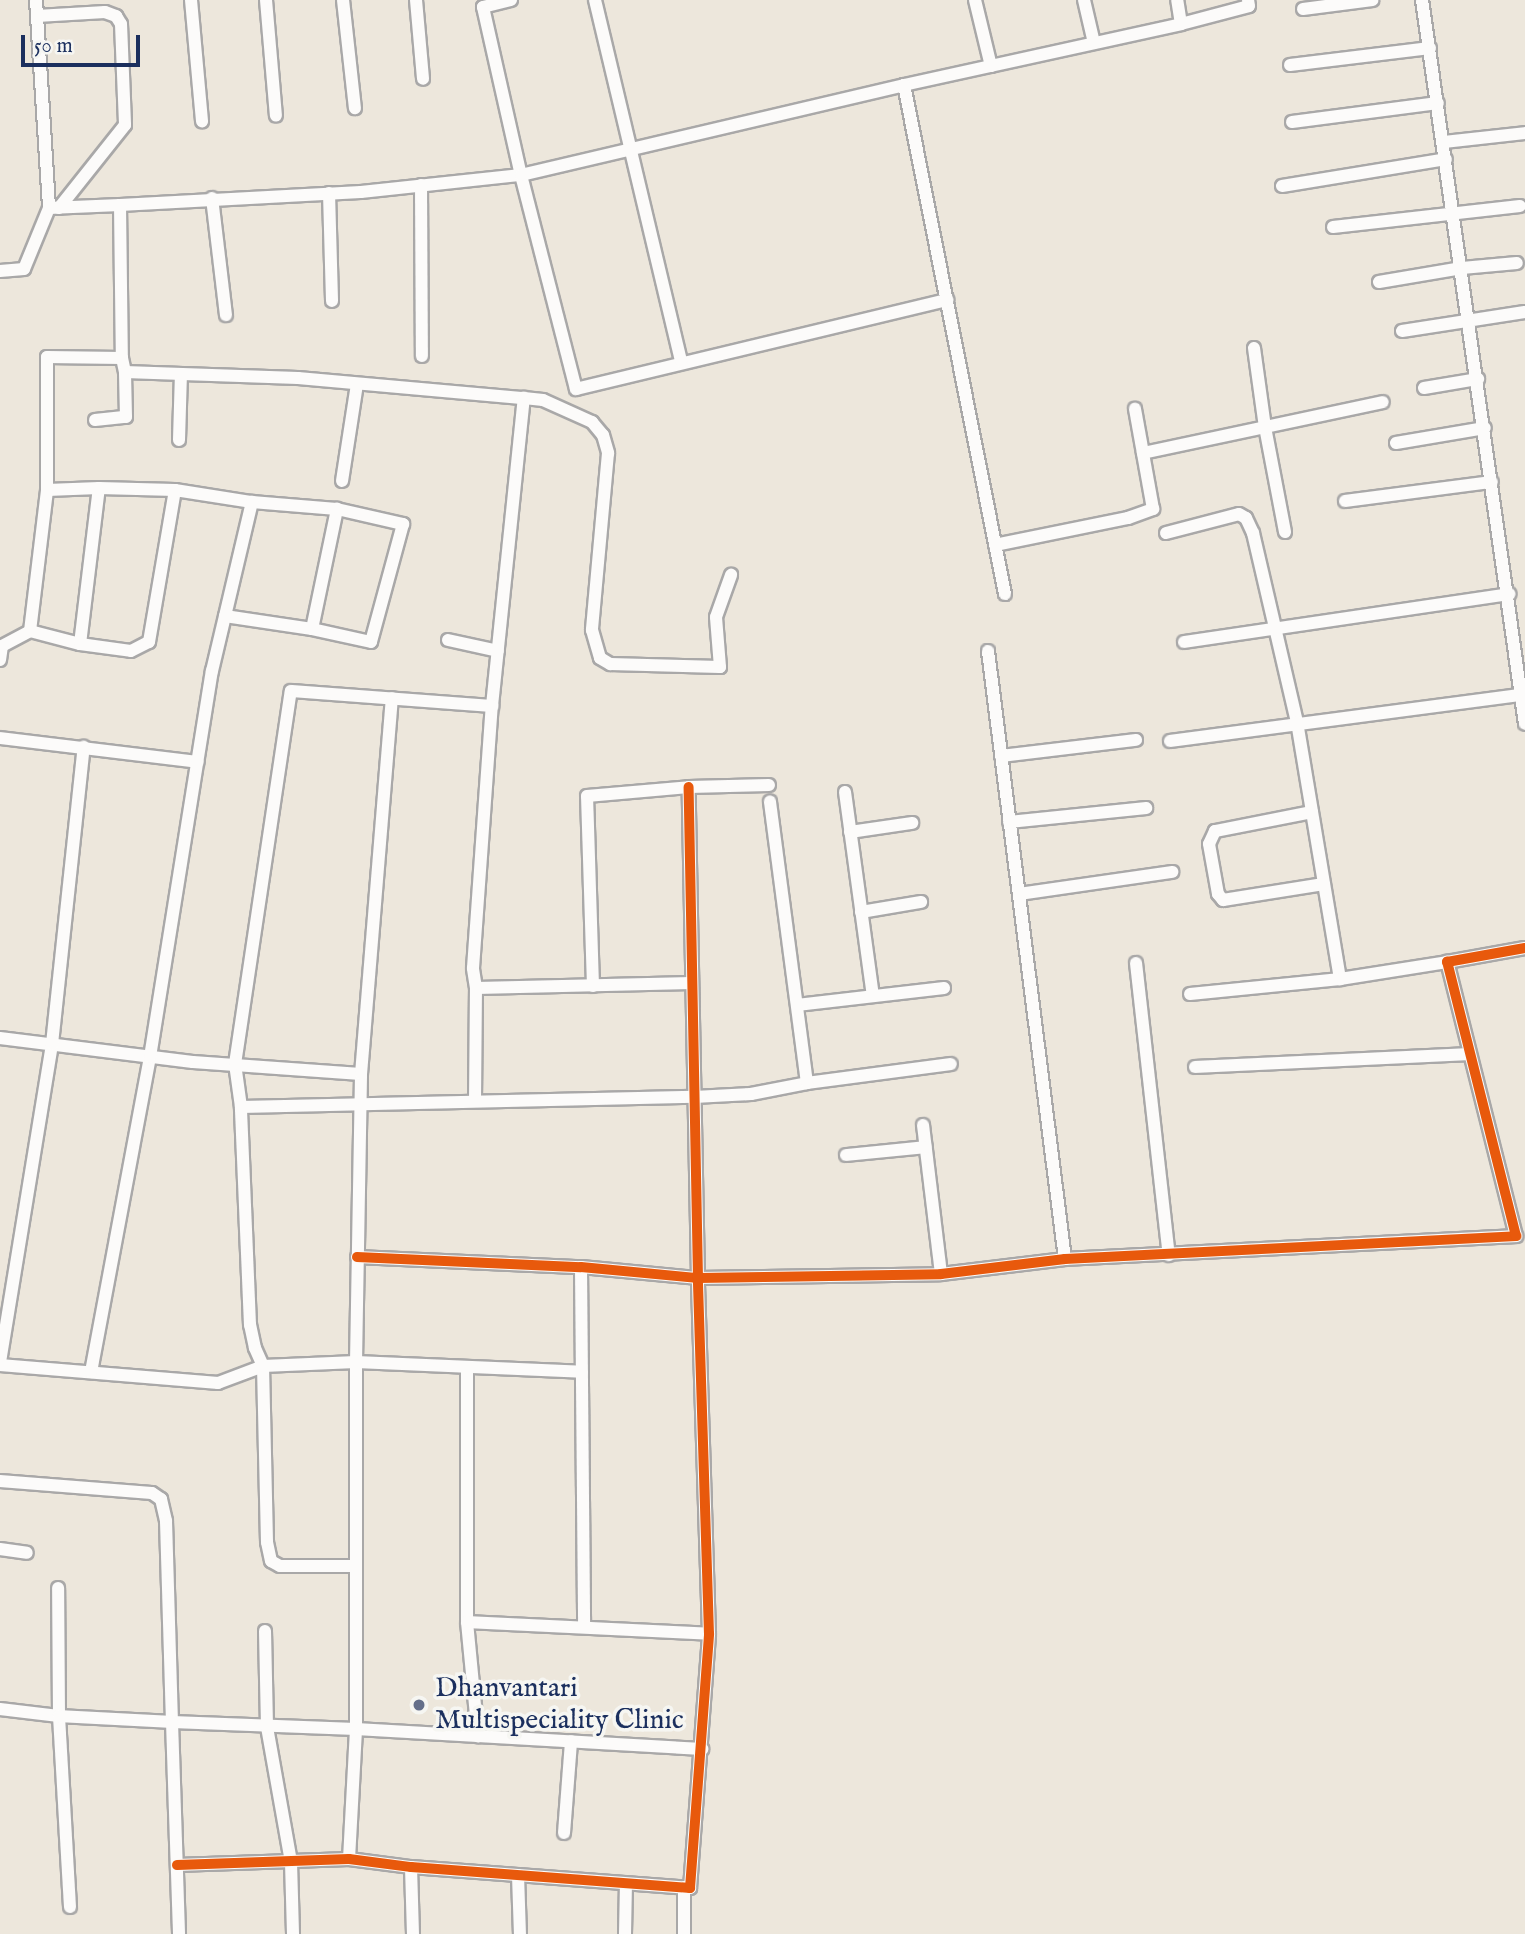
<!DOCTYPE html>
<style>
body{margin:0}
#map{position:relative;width:1525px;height:1934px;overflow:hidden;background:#ede7dc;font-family:"IM FELL English",serif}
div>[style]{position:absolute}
.roads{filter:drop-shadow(2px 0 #a9a8a8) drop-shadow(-2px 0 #a9a8a8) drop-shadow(0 2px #a9a8a8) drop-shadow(0 -2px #a9a8a8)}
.street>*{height:12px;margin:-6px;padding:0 6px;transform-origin:6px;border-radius:6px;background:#fcfbfa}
.cycleway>*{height:10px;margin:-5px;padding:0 5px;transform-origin:5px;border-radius:5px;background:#e8590c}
.dots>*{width:19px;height:19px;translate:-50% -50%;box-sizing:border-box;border:4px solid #f6f6f2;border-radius:50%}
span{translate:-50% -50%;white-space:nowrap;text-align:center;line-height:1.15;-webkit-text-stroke:7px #f6f6f2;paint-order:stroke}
.poi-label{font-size:28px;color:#1b2f5e}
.left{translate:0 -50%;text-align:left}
.scale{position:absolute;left:21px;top:35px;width:119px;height:32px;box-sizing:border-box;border:4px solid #1b2f5e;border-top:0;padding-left:9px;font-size:21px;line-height:24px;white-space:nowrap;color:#1b2f5e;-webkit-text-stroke:5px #f6f6f2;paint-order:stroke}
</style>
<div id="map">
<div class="roads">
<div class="street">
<div style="left:36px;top:0;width:208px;rotate:86.4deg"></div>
<div style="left:49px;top:208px;width:71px;rotate:-2.4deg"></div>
<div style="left:120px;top:205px;width:153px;rotate:89.3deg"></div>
<div style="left:122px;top:358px;width:14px;rotate:78deg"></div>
<div style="left:125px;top:372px;width:173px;rotate:2deg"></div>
<div style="left:298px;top:378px;width:227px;rotate:5.1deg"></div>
<div style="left:524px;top:398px;width:19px;rotate:6deg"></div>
<div style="left:543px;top:400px;width:54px;rotate:24.2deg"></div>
<div style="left:592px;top:422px;width:17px;rotate:50deg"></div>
<div style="left:603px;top:435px;width:19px;rotate:74deg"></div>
<div style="left:608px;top:453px;width:178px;rotate:95.2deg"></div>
<div style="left:592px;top:630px;width:29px;rotate:74deg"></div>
<div style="left:600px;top:658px;width:12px;rotate:31deg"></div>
<div style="left:610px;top:664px;width:110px;rotate:1.6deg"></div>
<div style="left:720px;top:667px;width:50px;rotate:-94.6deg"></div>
<div style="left:716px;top:617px;width:45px;rotate:-70.3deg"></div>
<div style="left:191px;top:0;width:122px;rotate:84.8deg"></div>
<div style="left:266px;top:0;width:116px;rotate:85.1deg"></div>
<div style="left:343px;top:0;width:109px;rotate:83.7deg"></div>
<div style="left:416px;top:0;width:79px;rotate:84.9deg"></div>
<div style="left:511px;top:0;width:29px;rotate:166deg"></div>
<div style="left:483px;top:7px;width:172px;rotate:77.3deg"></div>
<div style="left:521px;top:175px;width:221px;rotate:75.6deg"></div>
<div style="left:576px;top:389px;width:382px;rotate:-13.5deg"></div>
<div style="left:595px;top:0;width:372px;rotate:76.6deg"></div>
<div style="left:975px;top:0;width:68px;rotate:76.4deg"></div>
<div style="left:1084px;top:0;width:44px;rotate:76.9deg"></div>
<div style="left:1422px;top:0;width:731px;rotate:81.9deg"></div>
<div style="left:1303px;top:9px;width:70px;rotate:-7.4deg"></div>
<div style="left:37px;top:16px;width:68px;rotate:-3.4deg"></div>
<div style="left:105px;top:12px;width:12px;rotate:20deg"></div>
<div style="left:116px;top:16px;width:9px;rotate:58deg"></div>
<div style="left:121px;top:24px;width:101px;rotate:87.7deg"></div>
<div style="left:125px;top:125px;width:106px;rotate:128.5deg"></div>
<div style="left:1181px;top:24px;width:70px;rotate:-14.8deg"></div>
<div style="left:1249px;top:6px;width:6px;rotate:-99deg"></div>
<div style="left:1290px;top:65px;width:141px;rotate:-6.9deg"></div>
<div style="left:904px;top:85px;width:284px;rotate:-12.4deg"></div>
<div style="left:1181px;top:24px;width:24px;rotate:-99deg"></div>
<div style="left:1292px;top:122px;width:147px;rotate:-7.4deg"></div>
<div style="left:1444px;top:142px;width:81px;rotate:-6.3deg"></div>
<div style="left:421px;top:185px;width:171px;rotate:89.7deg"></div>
<div style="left:1282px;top:186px;width:166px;rotate:-9.3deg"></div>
<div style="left:329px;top:193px;width:108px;rotate:88.4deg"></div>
<div style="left:212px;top:198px;width:118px;rotate:83.2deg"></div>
<div style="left:120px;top:205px;width:241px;rotate:-3.1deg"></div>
<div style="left:361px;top:192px;width:161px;rotate:-6.1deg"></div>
<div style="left:521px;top:175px;width:393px;rotate:-13.2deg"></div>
<div style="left:904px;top:85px;width:519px;rotate:78.78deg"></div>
<div style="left:1333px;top:227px;width:188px;rotate:-6.4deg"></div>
<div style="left:0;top:271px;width:24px;rotate:-5deg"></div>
<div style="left:24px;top:269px;width:66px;rotate:-67.7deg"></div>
<div style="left:1379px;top:282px;width:84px;rotate:-9.6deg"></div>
<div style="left:1462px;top:268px;width:55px;rotate:-5.2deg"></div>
<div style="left:1402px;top:331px;width:124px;rotate:-8.8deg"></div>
<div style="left:1254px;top:348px;width:80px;rotate:82.1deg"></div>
<div style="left:1265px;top:427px;width:107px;rotate:79.2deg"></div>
<div style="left:1424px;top:388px;width:55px;rotate:-9.5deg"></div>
<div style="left:95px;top:420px;width:31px;rotate:-6deg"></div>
<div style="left:126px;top:417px;width:45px;rotate:-91.3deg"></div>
<div style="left:179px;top:440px;width:66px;rotate:-88.3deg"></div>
<div style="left:1396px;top:443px;width:90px;rotate:-9.6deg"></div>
<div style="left:1143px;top:453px;width:245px;rotate:-12deg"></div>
<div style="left:342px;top:481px;width:98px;rotate:-81.2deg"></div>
<div style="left:47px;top:490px;width:52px;rotate:-2.2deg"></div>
<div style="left:99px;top:488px;width:76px;rotate:1.5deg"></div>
<div style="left:175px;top:490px;width:78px;rotate:8.9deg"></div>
<div style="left:252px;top:502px;width:85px;rotate:4.7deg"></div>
<div style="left:337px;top:509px;width:68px;rotate:12.8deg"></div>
<div style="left:403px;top:524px;width:122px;rotate:105.2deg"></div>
<div style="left:371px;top:642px;width:60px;rotate:-167.6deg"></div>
<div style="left:312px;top:629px;width:123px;rotate:-78.2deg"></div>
<div style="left:1345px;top:501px;width:148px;rotate:-7.4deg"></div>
<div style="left:1166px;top:533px;width:75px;rotate:-14.6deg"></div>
<div style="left:1239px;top:514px;width:8px;rotate:30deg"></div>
<div style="left:1246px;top:518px;width:17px;rotate:65deg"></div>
<div style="left:1253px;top:533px;width:194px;rotate:76.9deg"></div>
<div style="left:1297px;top:722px;width:261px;rotate:80.5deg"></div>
<div style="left:995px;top:545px;width:136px;rotate:-11.5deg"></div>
<div style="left:1128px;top:518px;width:27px;rotate:-20deg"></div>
<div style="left:1153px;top:509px;width:102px;rotate:-100.2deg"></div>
<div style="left:225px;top:616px;width:88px;rotate:8.5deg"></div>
<div style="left:30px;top:631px;width:52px;rotate:14.6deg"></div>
<div style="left:80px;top:644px;width:157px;rotate:-83.1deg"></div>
<div style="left:448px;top:640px;width:51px;rotate:12.4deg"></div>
<div style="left:1184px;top:642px;width:329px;rotate:-8.4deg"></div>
<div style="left:80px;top:644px;width:51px;rotate:7.8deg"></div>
<div style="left:131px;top:651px;width:20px;rotate:-27deg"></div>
<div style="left:149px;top:642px;width:154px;rotate:-80.3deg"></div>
<div style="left:988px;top:651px;width:613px;rotate:82.78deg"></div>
<div style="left:0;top:660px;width:14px;rotate:-82deg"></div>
<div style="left:2px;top:646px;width:32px;rotate:-28deg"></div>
<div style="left:30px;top:631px;width:142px;rotate:-83.1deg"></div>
<div style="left:47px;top:490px;width:133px;rotate:-90deg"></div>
<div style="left:47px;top:357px;width:75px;rotate:0.8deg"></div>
<div style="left:0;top:738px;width:199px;rotate:6.9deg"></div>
<div style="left:1170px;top:741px;width:358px;rotate:-7.5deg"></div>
<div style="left:1001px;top:756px;width:136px;rotate:-6.8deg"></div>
<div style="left:845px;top:792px;width:206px;rotate:82.2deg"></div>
<div style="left:1312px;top:812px;width:99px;rotate:168.9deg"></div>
<div style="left:1215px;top:831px;width:14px;rotate:115deg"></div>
<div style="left:1209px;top:844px;width:51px;rotate:79.8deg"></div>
<div style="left:1218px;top:894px;width:8px;rotate:50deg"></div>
<div style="left:1223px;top:900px;width:102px;rotate:-9deg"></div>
<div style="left:1009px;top:822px;width:138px;rotate:-5.8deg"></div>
<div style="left:850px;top:832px;width:63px;rotate:-8.3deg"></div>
<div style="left:1019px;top:894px;width:155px;rotate:-8.2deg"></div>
<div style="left:861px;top:912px;width:61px;rotate:-9.5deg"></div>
<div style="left:1136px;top:963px;width:294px;rotate:83.6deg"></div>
<div style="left:593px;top:986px;width:190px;rotate:-91.8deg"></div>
<div style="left:587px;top:796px;width:102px;rotate:-5deg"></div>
<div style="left:689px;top:787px;width:80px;rotate:-1.4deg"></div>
<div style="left:476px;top:988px;width:216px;rotate:-1.3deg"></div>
<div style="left:1190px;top:994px;width:151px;rotate:-5.7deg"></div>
<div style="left:1340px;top:979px;width:108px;rotate:-9deg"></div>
<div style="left:797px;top:1005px;width:148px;rotate:-6.6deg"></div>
<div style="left:0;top:1038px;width:194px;rotate:7.1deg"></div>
<div style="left:193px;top:1062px;width:168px;rotate:4.1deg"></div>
<div style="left:1195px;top:1067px;width:275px;rotate:-2.7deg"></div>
<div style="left:807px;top:1083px;width:145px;rotate:-7.5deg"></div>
<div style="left:475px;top:1101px;width:113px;rotate:-89.5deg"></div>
<div style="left:476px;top:988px;width:20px;rotate:-99deg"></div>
<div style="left:473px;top:968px;width:263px;rotate:-85.9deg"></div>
<div style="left:492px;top:706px;width:310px;rotate:-84.1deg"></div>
<div style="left:241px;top:1107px;width:43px;rotate:-97.9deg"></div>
<div style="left:235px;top:1064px;width:377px;rotate:-81.5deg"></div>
<div style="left:291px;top:691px;width:202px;rotate:4.3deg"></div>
<div style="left:923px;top:1125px;width:150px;rotate:83.1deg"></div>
<div style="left:846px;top:1155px;width:80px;rotate:-5.7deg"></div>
<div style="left:357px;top:1257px;width:224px;rotate:2.6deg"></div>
<div style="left:581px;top:1267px;width:118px;rotate:5.4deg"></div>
<div style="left:698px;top:1278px;width:243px;rotate:-0.9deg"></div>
<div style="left:941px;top:1274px;width:125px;rotate:-6.9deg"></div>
<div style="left:1065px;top:1259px;width:452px;rotate:-2.9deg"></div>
<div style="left:1516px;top:1236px;width:283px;rotate:-104.1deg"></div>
<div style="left:1447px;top:962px;width:79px;rotate:-10.2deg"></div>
<div style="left:581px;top:1267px;width:360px;rotate:89.5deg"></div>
<div style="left:0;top:1362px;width:322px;rotate:-80.7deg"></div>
<div style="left:52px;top:1044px;width:299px;rotate:-83.9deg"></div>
<div style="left:0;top:1365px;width:219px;rotate:4.7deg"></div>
<div style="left:218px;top:1383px;width:48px;rotate:-20.7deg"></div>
<div style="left:263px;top:1366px;width:20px;rotate:-114deg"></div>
<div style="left:255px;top:1348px;width:24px;rotate:-102deg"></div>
<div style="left:250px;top:1325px;width:218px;rotate:-92.4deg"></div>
<div style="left:241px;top:1107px;width:453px;rotate:-1.3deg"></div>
<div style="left:694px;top:1097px;width:57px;rotate:-3deg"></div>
<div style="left:751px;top:1094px;width:57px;rotate:-11.1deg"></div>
<div style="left:807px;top:1083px;width:284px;rotate:-97.5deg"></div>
<div style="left:467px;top:1368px;width:254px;rotate:90deg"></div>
<div style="left:467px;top:1622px;width:115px;rotate:84.5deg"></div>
<div style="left:91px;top:1372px;width:320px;rotate:-79.4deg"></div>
<div style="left:150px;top:1057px;width:391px;rotate:-80.9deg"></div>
<div style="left:212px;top:671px;width:174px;rotate:-76.7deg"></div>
<div style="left:0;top:1481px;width:152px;rotate:4.5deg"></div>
<div style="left:152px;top:1493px;width:11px;rotate:34deg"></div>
<div style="left:161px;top:1499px;width:23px;rotate:77deg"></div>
<div style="left:166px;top:1521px;width:201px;rotate:88.3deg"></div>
<div style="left:172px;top:1722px;width:184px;rotate:2.2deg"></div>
<div style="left:356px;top:1729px;width:347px;rotate:3.3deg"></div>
<div style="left:0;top:1549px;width:27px;rotate:8deg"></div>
<div style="left:355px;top:1566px;width:75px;rotate:180deg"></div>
<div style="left:280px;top:1566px;width:10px;rotate:-151deg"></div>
<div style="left:271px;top:1561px;width:19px;rotate:-102deg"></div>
<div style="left:267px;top:1542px;width:176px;rotate:-91.3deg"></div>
<div style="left:263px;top:1366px;width:93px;rotate:-2.5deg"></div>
<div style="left:356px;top:1362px;width:226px;rotate:2.5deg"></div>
<div style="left:467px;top:1622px;width:242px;rotate:2.8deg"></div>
<div style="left:265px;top:1631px;width:96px;rotate:88.8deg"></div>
<div style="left:267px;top:1727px;width:137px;rotate:79.9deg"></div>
<div style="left:291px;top:1862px;width:72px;rotate:88.4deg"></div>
<div style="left:0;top:1709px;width:59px;rotate:6.8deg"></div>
<div style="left:59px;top:1716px;width:128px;rotate:-90.4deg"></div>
<div style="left:564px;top:1833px;width:92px;rotate:-85.6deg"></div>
<div style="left:349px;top:1859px;width:130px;rotate:-86.9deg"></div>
<div style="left:356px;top:1729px;width:367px;rotate:-90deg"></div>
<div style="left:356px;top:1362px;width:288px;rotate:-89deg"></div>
<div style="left:361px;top:1074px;width:377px;rotate:-85.3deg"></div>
<div style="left:177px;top:1865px;width:172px;rotate:-2deg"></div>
<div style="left:349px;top:1859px;width:63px;rotate:7.4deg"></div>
<div style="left:411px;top:1867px;width:280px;rotate:4.3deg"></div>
<div style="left:690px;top:1888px;width:255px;rotate:-85.7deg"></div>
<div style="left:709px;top:1634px;width:356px;rotate:-91.8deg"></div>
<div style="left:698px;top:1278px;width:491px;rotate:-91.1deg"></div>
<div style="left:411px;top:1867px;width:67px;rotate:88.3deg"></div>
<div style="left:518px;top:1875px;width:59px;rotate:88.1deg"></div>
<div style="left:684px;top:1887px;width:47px;rotate:90deg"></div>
<div style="left:70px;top:1907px;width:191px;rotate:-93.3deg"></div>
<div style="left:59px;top:1716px;width:113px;rotate:3deg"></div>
<div style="left:172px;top:1722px;width:212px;rotate:88.1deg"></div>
<div style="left:625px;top:1934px;width:50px;rotate:-88.9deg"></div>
</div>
</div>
<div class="cycleway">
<div style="left:357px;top:1257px;width:224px;rotate:2.6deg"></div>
<div style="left:581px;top:1267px;width:118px;rotate:5.4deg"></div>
<div style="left:698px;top:1278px;width:243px;rotate:-0.9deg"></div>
<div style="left:941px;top:1274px;width:125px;rotate:-6.9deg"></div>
<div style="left:1065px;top:1259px;width:452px;rotate:-2.9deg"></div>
<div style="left:1516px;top:1236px;width:283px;rotate:-104.1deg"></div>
<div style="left:1447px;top:962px;width:79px;rotate:-10.2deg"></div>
<div style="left:177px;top:1865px;width:172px;rotate:-2deg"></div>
<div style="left:349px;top:1859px;width:63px;rotate:7.4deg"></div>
<div style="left:411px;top:1867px;width:280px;rotate:4.3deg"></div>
<div style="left:690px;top:1888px;width:255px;rotate:-85.7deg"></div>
<div style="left:709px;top:1634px;width:356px;rotate:-91.8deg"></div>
<div style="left:698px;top:1278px;width:491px;rotate:-91.1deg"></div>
</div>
<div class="dots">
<div style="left:419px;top:1705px;background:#646f8a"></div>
</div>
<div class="poi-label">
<span class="left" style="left:435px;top:1705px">Dhanvantari<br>Multispeciality Clinic</span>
</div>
<div class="scale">50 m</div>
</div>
